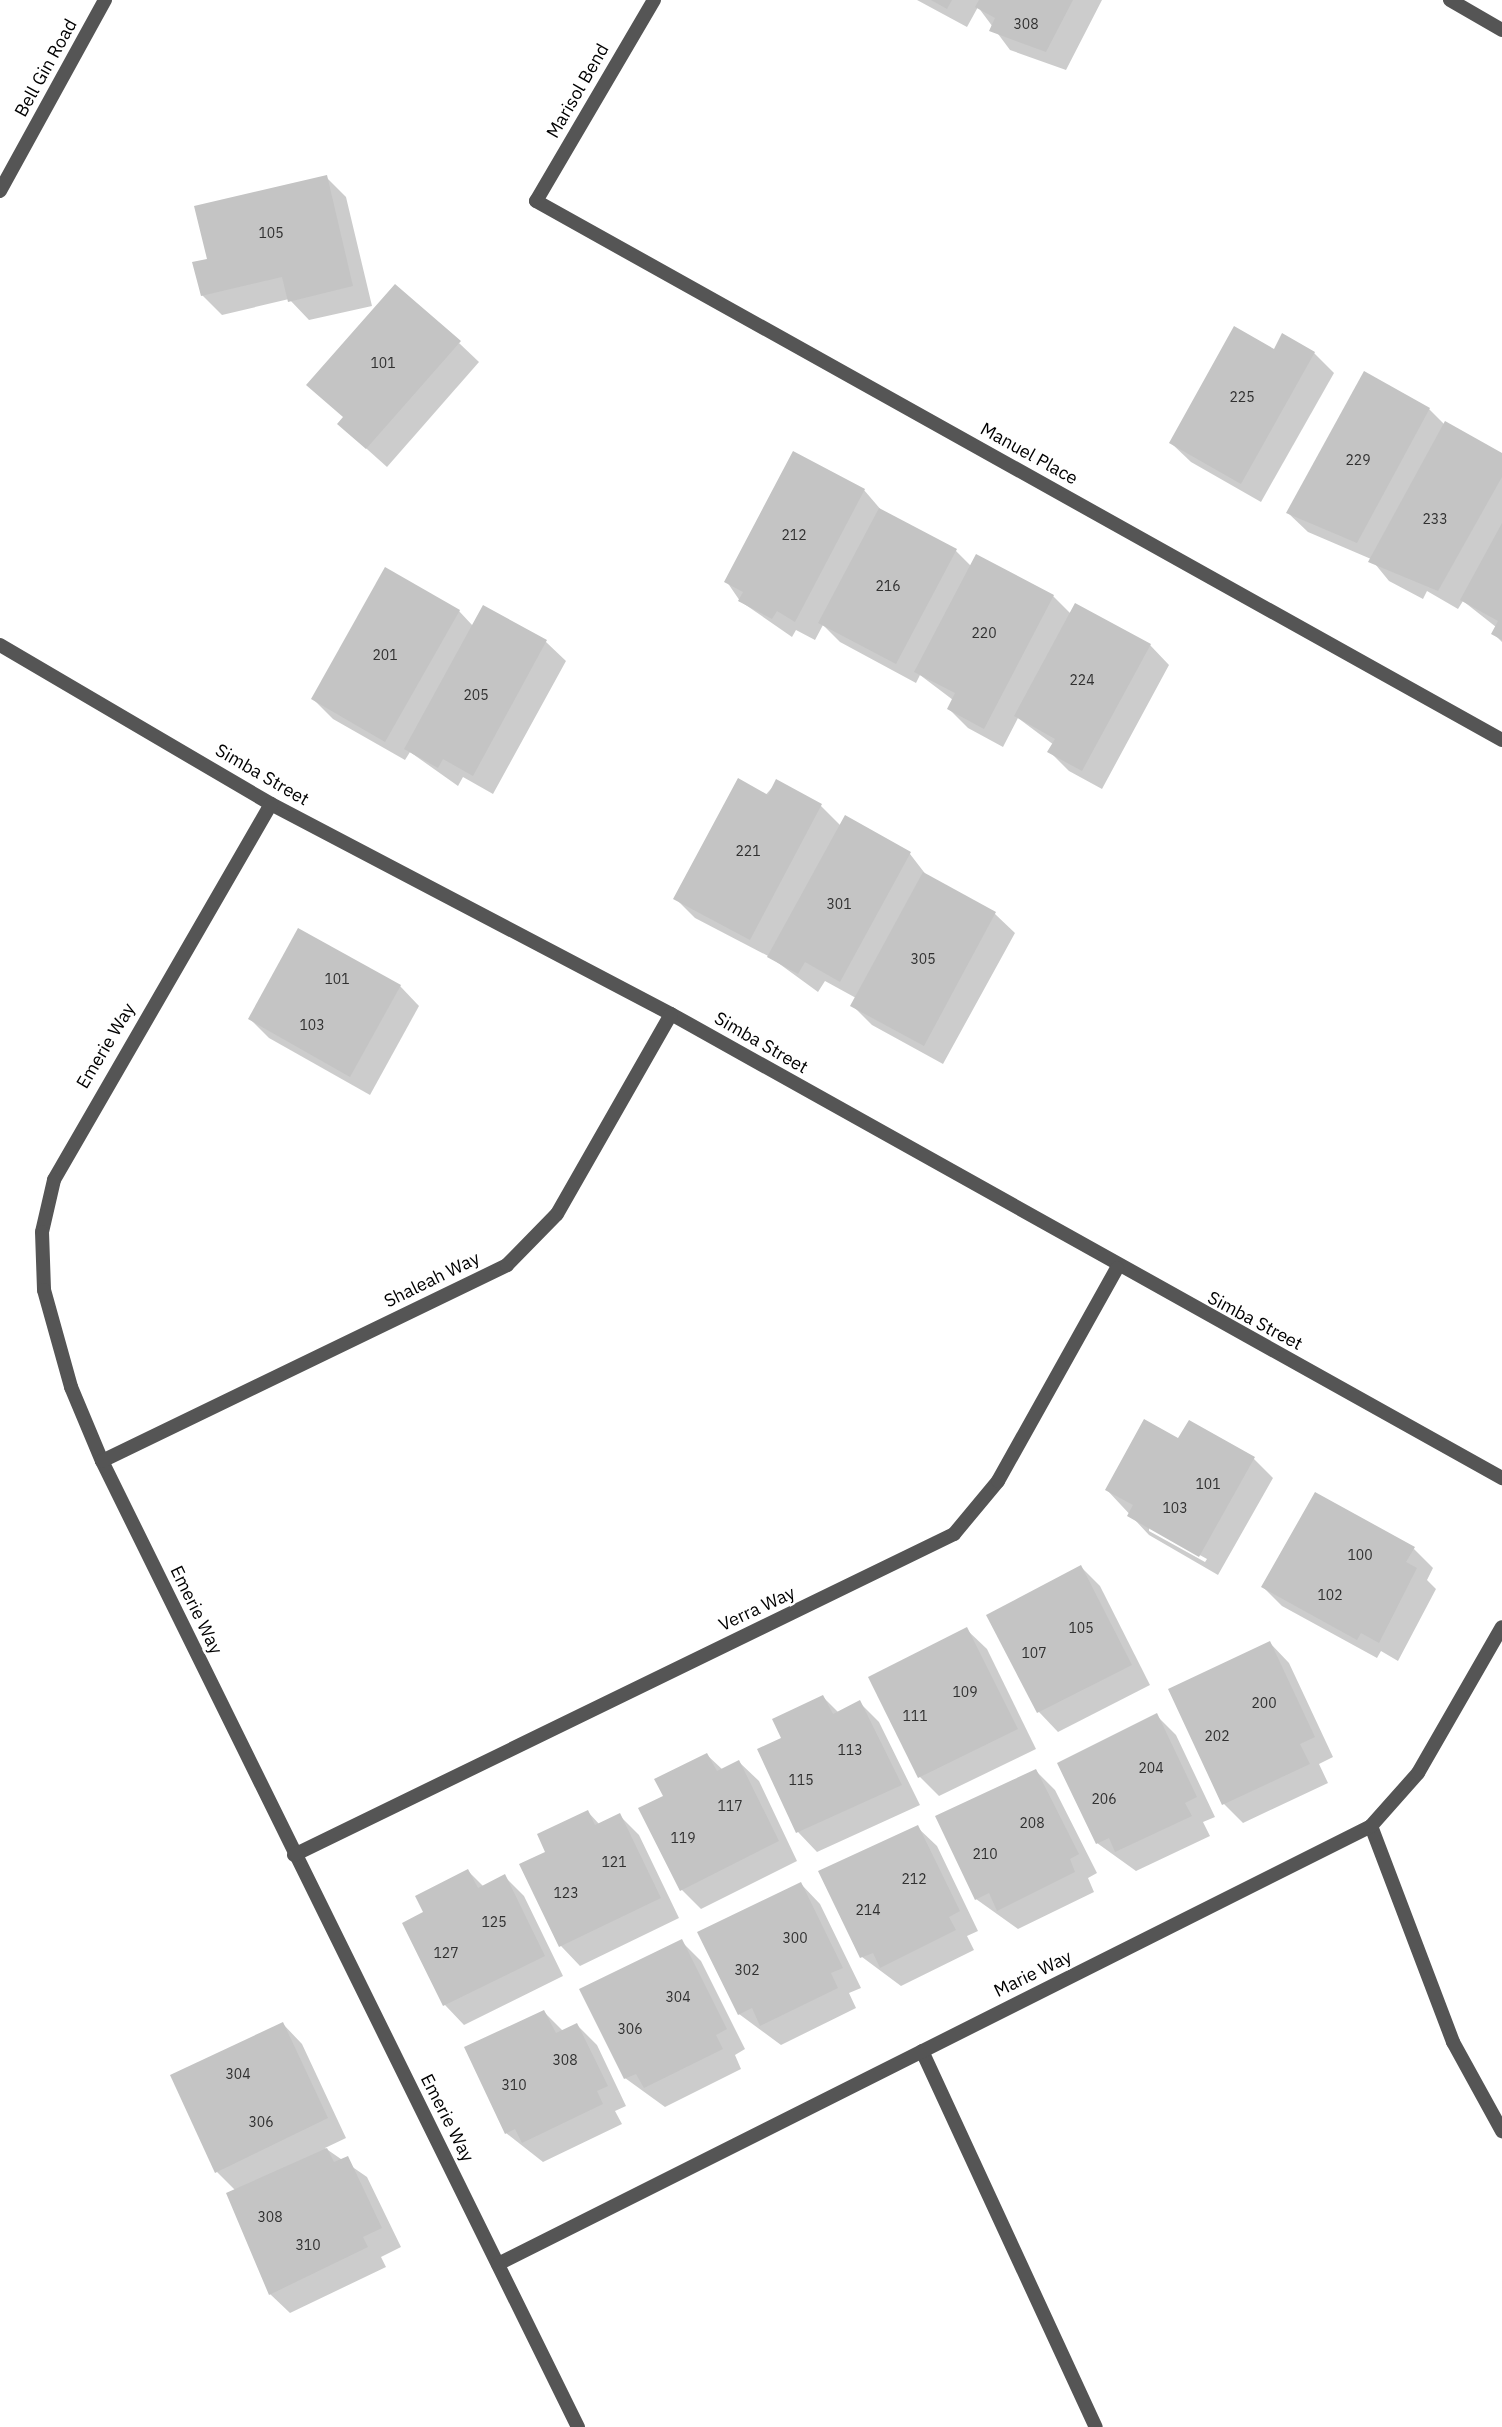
<!DOCTYPE html>
<style>
body{margin:0}
#map{position:relative;width:1502px;height:2427px;overflow:hidden;background:#fff;font-family:"IBM Plex Sans",sans-serif}
div>[style]{position:absolute}
.shadow>*{inset:0;background:#0003}
.building>*{inset:0;background:#c4c4c4}
.minor>*{height:14px;margin:-7px;padding:0 7px;transform-origin:7px;border-radius:7px;background:#555}
span{translate:-50% -50%;white-space:nowrap;text-align:center;line-height:1.15;-webkit-text-stroke:5px #fff;paint-order:stroke}
.number-label{font-size:14px;color:#313131}
.number-label span{-webkit-text-stroke-width:0}
.street-label{font-size:18px;color:#000}
</style>
<div id="map">
<div class="shadow">
<div style="clip-path:polygon(917px 0,1102px 0,1066px 70px,1010px 50px,978px 7px,967px 27px)"></div>
<div style="clip-path:polygon(326px 177px,346px 197px,372px 306px,309px 320px,289px 299px,222px 315px,202px 295px,209px 260px)"></div>
<div style="clip-path:polygon(459px 343px,479px 362px,387px 467px,339px 424px)"></div>
<div style="clip-path:polygon(1314px 353px,1334px 373px,1261px 502px,1191px 462px,1171px 443px)"></div>
<div style="clip-path:polygon(1429px 409px,1445px 425px,1502px 455px,1502px 642px,1493px 633px,1496px 627px,1463px 601px,1458px 609px,1427px 591px,1423px 599px,1389px 581px,1371px 559px,1308px 532px,1288px 513px)"></div>
<div style="clip-path:polygon(864px 490px,882px 511px,956px 551px,971px 566px,1053px 596px,1071px 614px,1150px 645px,1169px 665px,1102px 789px,1069px 771px,1050px 752px,1054px 745px,1018px 718px,1003px 747px,968px 728px,949px 709px,953px 700px,920px 675px,916px 683px,840px 642px,823px 625px,815px 640px,796px 630px,792px 637px,740px 601px,727px 582px)"></div>
<div style="clip-path:polygon(484px 607px,546px 642px,566px 661px,493px 794px,463px 777px,458px 786px,410px 752px,405px 760px,333px 719px,313px 699px,459px 611px,473px 626px)"></div>
<div style="clip-path:polygon(777px 782px,821px 806px,841px 826px,910px 854px,927px 876px,995px 914px,1015px 933px,943px 1064px,872px 1025px,852px 1005px,856px 998px,825px 981px,818px 992px,770px 957px,695px 918px,675px 898px)"></div>
<div style="clip-path:polygon(400px 986px,419px 1006px,370px 1095px,269px 1038px,250px 1019px)"></div>
<div style="clip-path:polygon(evenodd,1179px 1441px,1254px 1459px,1273px 1478px,1218px 1575px,1149px 1535px,1107px 1490px,1179px 1441px,1149px 1527px,1207px 1559px,1205px 1562px,1149px 1531px,1149px 1527px)"></div>
<div style="clip-path:polygon(1414px 1549px,1433px 1568px,1427px 1580px,1436px 1589px,1398px 1661px,1381px 1651px,1377px 1658px,1282px 1606px,1263px 1587px)"></div>
<div style="clip-path:polygon(1081px 1567px,1100px 1586px,1150px 1685px,1058px 1732px,1039px 1712px)"></div>
<div style="clip-path:polygon(967px 1630px,987px 1649px,1036px 1749px,939px 1796px,920px 1777px)"></div>
<div style="clip-path:polygon(1270px 1643px,1289px 1663px,1333px 1757px,1319px 1764px,1328px 1783px,1243px 1823px,1224px 1804px)"></div>
<div style="clip-path:polygon(823px 1697px,839px 1713px,860px 1703px,879px 1722px,920px 1805px,817px 1852px,798px 1832px,760px 1749px,783px 1739px)"></div>
<div style="clip-path:polygon(1157px 1716px,1176px 1735px,1215px 1817px,1203px 1822px,1210px 1836px,1136px 1871px,1097px 1843px)"></div>
<div style="clip-path:polygon(707px 1755px,723px 1770px,739px 1762px,759px 1781px,797px 1861px,701px 1909px,682px 1890px,666px 1797px)"></div>
<div style="clip-path:polygon(1036px 1771px,1055px 1790px,1097px 1873px,1088px 1878px,1094px 1892px,1018px 1929px,976px 1899px)"></div>
<div style="clip-path:polygon(588px 1812px,600px 1825px,619px 1815px,639px 1835px,679px 1918px,580px 1966px,561px 1946px,522px 1865px,548px 1852px)"></div>
<div style="clip-path:polygon(917px 1827px,937px 1846px,978px 1931px,967px 1936px,974px 1950px,901px 1986px,862px 1957px)"></div>
<div style="clip-path:polygon(468px 1871px,484px 1887px,504px 1876px,524px 1896px,563px 1976px,464px 2025px,445px 2005px,425px 1913px)"></div>
<div style="clip-path:polygon(801px 1884px,820px 1904px,861px 1988px,849px 1993px,856px 2008px,781px 2045px,739px 2014px)"></div>
<div style="clip-path:polygon(681px 1941px,701px 1961px,745px 2049px,735px 2055px,741px 2069px,665px 2107px,625px 2078px)"></div>
<div style="clip-path:polygon(544px 2012px,564px 2032px,577px 2025px,597px 2045px,626px 2106px,615px 2111px,622px 2124px,543px 2162px,506px 2133px)"></div>
<div style="clip-path:polygon(283px 2024px,302px 2044px,346px 2138px,325px 2148px,367px 2177px,401px 2247px,381px 2257px,386px 2267px,290px 2313px,270px 2294px,235px 2190px,217px 2172px)"></div>
</div>
<div class="building">
<div style="clip-path:polygon(931px 0,952px 0,947px 9px)"></div>
<div style="clip-path:polygon(979px 0,1073px 0,1046px 52px,989px 31px,995px 18px,975px 7px)"></div>
<div style="clip-path:polygon(327px 175px,353px 286px,288px 302px,282px 277px,201px 296px,192px 262px,207px 259px,194px 206px)"></div>
<div style="clip-path:polygon(395px 284px,461px 341px,366px 449px,337px 424px,343px 417px,306px 385px)"></div>
<div style="clip-path:polygon(1234px 326px,1274px 349px,1282px 333px,1315px 352px,1241px 484px,1169px 443px)"></div>
<div style="clip-path:polygon(1364px 371px,1430px 408px,1357px 543px,1286px 513px)"></div>
<div style="clip-path:polygon(1445px 421px,1502px 453px,1502px 477px,1438px 591px,1368px 562px)"></div>
<div style="clip-path:polygon(793px 451px,865px 489px,795px 622px,777px 611px,772px 619px,738px 601px,743px 592px,724px 582px)"></div>
<div style="clip-path:polygon(879px 508px,957px 549px,896px 664px,818px 623px)"></div>
<div style="clip-path:polygon(1502px 523px,1502px 640px,1491px 634px,1498px 621px,1460px 600px)"></div>
<div style="clip-path:polygon(976px 554px,1054px 595px,984px 729px,947px 709px,955px 693px,914px 672px)"></div>
<div style="clip-path:polygon(385px 567px,460px 610px,385px 742px,311px 699px)"></div>
<div style="clip-path:polygon(1075px 603px,1151px 644px,1082px 771px,1047px 752px,1055px 739px,1014px 716px)"></div>
<div style="clip-path:polygon(483px 605px,547px 640px,473px 776px,443px 759px,438px 768px,404px 749px)"></div>
<div style="clip-path:polygon(738px 778px,768px 795px,776px 779px,822px 804px,750px 940px,673px 899px)"></div>
<div style="clip-path:polygon(845px 815px,911px 852px,840px 982px,805px 962px,798px 974px,767px 957px)"></div>
<div style="clip-path:polygon(923px 872px,996px 912px,924px 1046px,850px 1006px)"></div>
<div style="clip-path:polygon(298px 928px,401px 985px,350px 1077px,248px 1019px)"></div>
<div style="clip-path:polygon(1144px 1419px,1178px 1438px,1189px 1420px,1255px 1457px,1199px 1557px,1127px 1516px,1133px 1505px,1105px 1490px)"></div>
<div style="clip-path:polygon(1315px 1492px,1415px 1547px,1406px 1562px,1417px 1568px,1379px 1643px,1361px 1633px,1357px 1640px,1261px 1587px)"></div>
<div style="clip-path:polygon(1081px 1565px,1132px 1665px,1037px 1713px,986px 1615px)"></div>
<div style="clip-path:polygon(967px 1627px,1018px 1729px,918px 1778px,868px 1677px)"></div>
<div style="clip-path:polygon(1270px 1641px,1315px 1737px,1300px 1744px,1310px 1764px,1222px 1805px,1168px 1689px)"></div>
<div style="clip-path:polygon(823px 1695px,833px 1714px,860px 1700px,902px 1785px,796px 1833px,757px 1749px,781px 1738px,772px 1719px)"></div>
<div style="clip-path:polygon(1157px 1713px,1197px 1797px,1185px 1803px,1192px 1816px,1115px 1852px,1109px 1838px,1096px 1844px,1057px 1763px)"></div>
<div style="clip-path:polygon(707px 1753px,717px 1771px,739px 1760px,779px 1841px,680px 1891px,638px 1808px,663px 1796px,654px 1779px)"></div>
<div style="clip-path:polygon(1036px 1769px,1079px 1854px,1070px 1859px,1075px 1872px,997px 1911px,989px 1893px,975px 1900px,935px 1816px)"></div>
<div style="clip-path:polygon(588px 1810px,595px 1825px,620px 1813px,661px 1898px,559px 1947px,519px 1864px,545px 1852px,537px 1834px)"></div>
<div style="clip-path:polygon(918px 1825px,960px 1911px,949px 1917px,956px 1930px,880px 1968px,873px 1953px,860px 1958px,818px 1871px)"></div>
<div style="clip-path:polygon(468px 1869px,478px 1888px,505px 1874px,545px 1956px,443px 2006px,402px 1923px,423px 1912px,415px 1896px)"></div>
<div style="clip-path:polygon(801px 1882px,843px 1968px,831px 1973px,838px 1988px,760px 2026px,752px 2008px,738px 2015px,697px 1932px)"></div>
<div style="clip-path:polygon(682px 1939px,727px 2029px,716px 2035px,723px 2049px,644px 2088px,636px 2074px,624px 2079px,579px 1989px)"></div>
<div style="clip-path:polygon(544px 2010px,556px 2033px,577px 2023px,608px 2086px,597px 2091px,603px 2104px,522px 2143px,515px 2129px,505px 2134px,464px 2047px)"></div>
<div style="clip-path:polygon(283px 2022px,328px 2118px,215px 2173px,170px 2075px)"></div>
<div style="clip-path:polygon(327px 2148px,334px 2162px,348px 2156px,382px 2228px,363px 2237px,368px 2247px,269px 2295px,226px 2193px)"></div>
</div>
<div class="minor">
<div style="left:654px;top:0;width:233px;rotate:120.4deg"></div>
<div style="left:536px;top:201px;width:1106px;rotate:29.16deg"></div>
<div style="left:1450px;top:0;width:60px;rotate:30deg"></div>
<div style="left:0;top:191px;width:218px;rotate:-61.2deg"></div>
<div style="left:0;top:645px;width:314px;rotate:30.4deg"></div>
<div style="left:271px;top:804px;width:452px;rotate:27.7deg"></div>
<div style="left:671px;top:1014px;width:952px;rotate:29.18deg"></div>
<div style="left:271px;top:804px;width:434px;rotate:120deg"></div>
<div style="left:54px;top:1180px;width:53px;rotate:103deg"></div>
<div style="left:42px;top:1232px;width:58px;rotate:88deg"></div>
<div style="left:44px;top:1290px;width:101px;rotate:74.4deg"></div>
<div style="left:71px;top:1387px;width:80px;rotate:67.3deg"></div>
<div style="left:102px;top:1461px;width:1077px;rotate:63.77deg"></div>
<div style="left:102px;top:1461px;width:450px;rotate:-25.8deg"></div>
<div style="left:507px;top:1265px;width:71px;rotate:-45.6deg"></div>
<div style="left:557px;top:1214px;width:230px;rotate:-60.3deg"></div>
<div style="left:1371px;top:1826px;width:231px;rotate:69.2deg"></div>
<div style="left:1453px;top:2042px;width:102px;rotate:61.2deg"></div>
<div style="left:294px;top:1855px;width:734px;rotate:-25.94deg"></div>
<div style="left:954px;top:1534px;width:69px;rotate:-50.3deg"></div>
<div style="left:998px;top:1481px;width:244px;rotate:-60.8deg"></div>
<div style="left:922px;top:2051px;width:414px;rotate:65.2deg"></div>
<div style="left:498px;top:2264px;width:977px;rotate:-26.64deg"></div>
<div style="left:1371px;top:1826px;width:71px;rotate:-48.4deg"></div>
<div style="left:1418px;top:1773px;width:168px;rotate:-60.1deg"></div>
</div>
<div class="number-label">
<span style="left:1026px;top:24px">308</span>
<span style="left:271px;top:233px">105</span>
<span style="left:383px;top:363px">101</span>
<span style="left:1242px;top:397px">225</span>
<span style="left:1358px;top:460px">229</span>
<span style="left:1435px;top:519px">233</span>
<span style="left:794px;top:535px">212</span>
<span style="left:888px;top:586px">216</span>
<span style="left:984px;top:633px">220</span>
<span style="left:385px;top:655px">201</span>
<span style="left:1082px;top:680px">224</span>
<span style="left:476px;top:695px">205</span>
<span style="left:748px;top:851px">221</span>
<span style="left:839px;top:904px">301</span>
<span style="left:923px;top:959px">305</span>
<span style="left:337px;top:979px">101</span>
<span style="left:312px;top:1025px">103</span>
<span style="left:1208px;top:1484px">101</span>
<span style="left:1175px;top:1508px">103</span>
<span style="left:1360px;top:1555px">100</span>
<span style="left:1330px;top:1595px">102</span>
<span style="left:1081px;top:1628px">105</span>
<span style="left:1034px;top:1653px">107</span>
<span style="left:965px;top:1692px">109</span>
<span style="left:1264px;top:1703px">200</span>
<span style="left:915px;top:1716px">111</span>
<span style="left:1217px;top:1736px">202</span>
<span style="left:850px;top:1750px">113</span>
<span style="left:1151px;top:1768px">204</span>
<span style="left:801px;top:1780px">115</span>
<span style="left:1104px;top:1799px">206</span>
<span style="left:730px;top:1806px">117</span>
<span style="left:1032px;top:1823px">208</span>
<span style="left:683px;top:1838px">119</span>
<span style="left:985px;top:1854px">210</span>
<span style="left:614px;top:1862px">121</span>
<span style="left:914px;top:1879px">212</span>
<span style="left:566px;top:1893px">123</span>
<span style="left:868px;top:1910px">214</span>
<span style="left:494px;top:1922px">125</span>
<span style="left:795px;top:1938px">300</span>
<span style="left:446px;top:1953px">127</span>
<span style="left:747px;top:1970px">302</span>
<span style="left:678px;top:1997px">304</span>
<span style="left:630px;top:2029px">306</span>
<span style="left:565px;top:2060px">308</span>
<span style="left:238px;top:2074px">304</span>
<span style="left:514px;top:2085px">310</span>
<span style="left:261px;top:2122px">306</span>
<span style="left:270px;top:2217px">308</span>
<span style="left:308px;top:2245px">310</span>
</div>
<div class="street-label">
<span style="left:46px;top:68px;rotate:-61deg">Bell Gin Road</span>
<span style="left:578px;top:91px;rotate:-60deg">Marisol Bend</span>
<span style="left:1029px;top:454px;rotate:29deg">Manuel Place</span>
<span style="left:262px;top:775px;rotate:30deg">Simba Street</span>
<span style="left:761px;top:1043px;rotate:30deg">Simba Street</span>
<span style="left:106px;top:1046px;rotate:-59deg">Emerie Way</span>
<span style="left:432px;top:1280px;rotate:-26deg">Shaleah Way</span>
<span style="left:1255px;top:1321px;rotate:28deg">Simba Street</span>
<span style="left:757px;top:1609px;rotate:-25deg">Verra Way</span>
<span style="left:196px;top:1610px;rotate:64deg">Emerie Way</span>
<span style="left:1033px;top:1974px;rotate:-26deg">Marie Way</span>
<span style="left:447px;top:2118px;rotate:63deg">Emerie Way</span>
</div>
</div>
